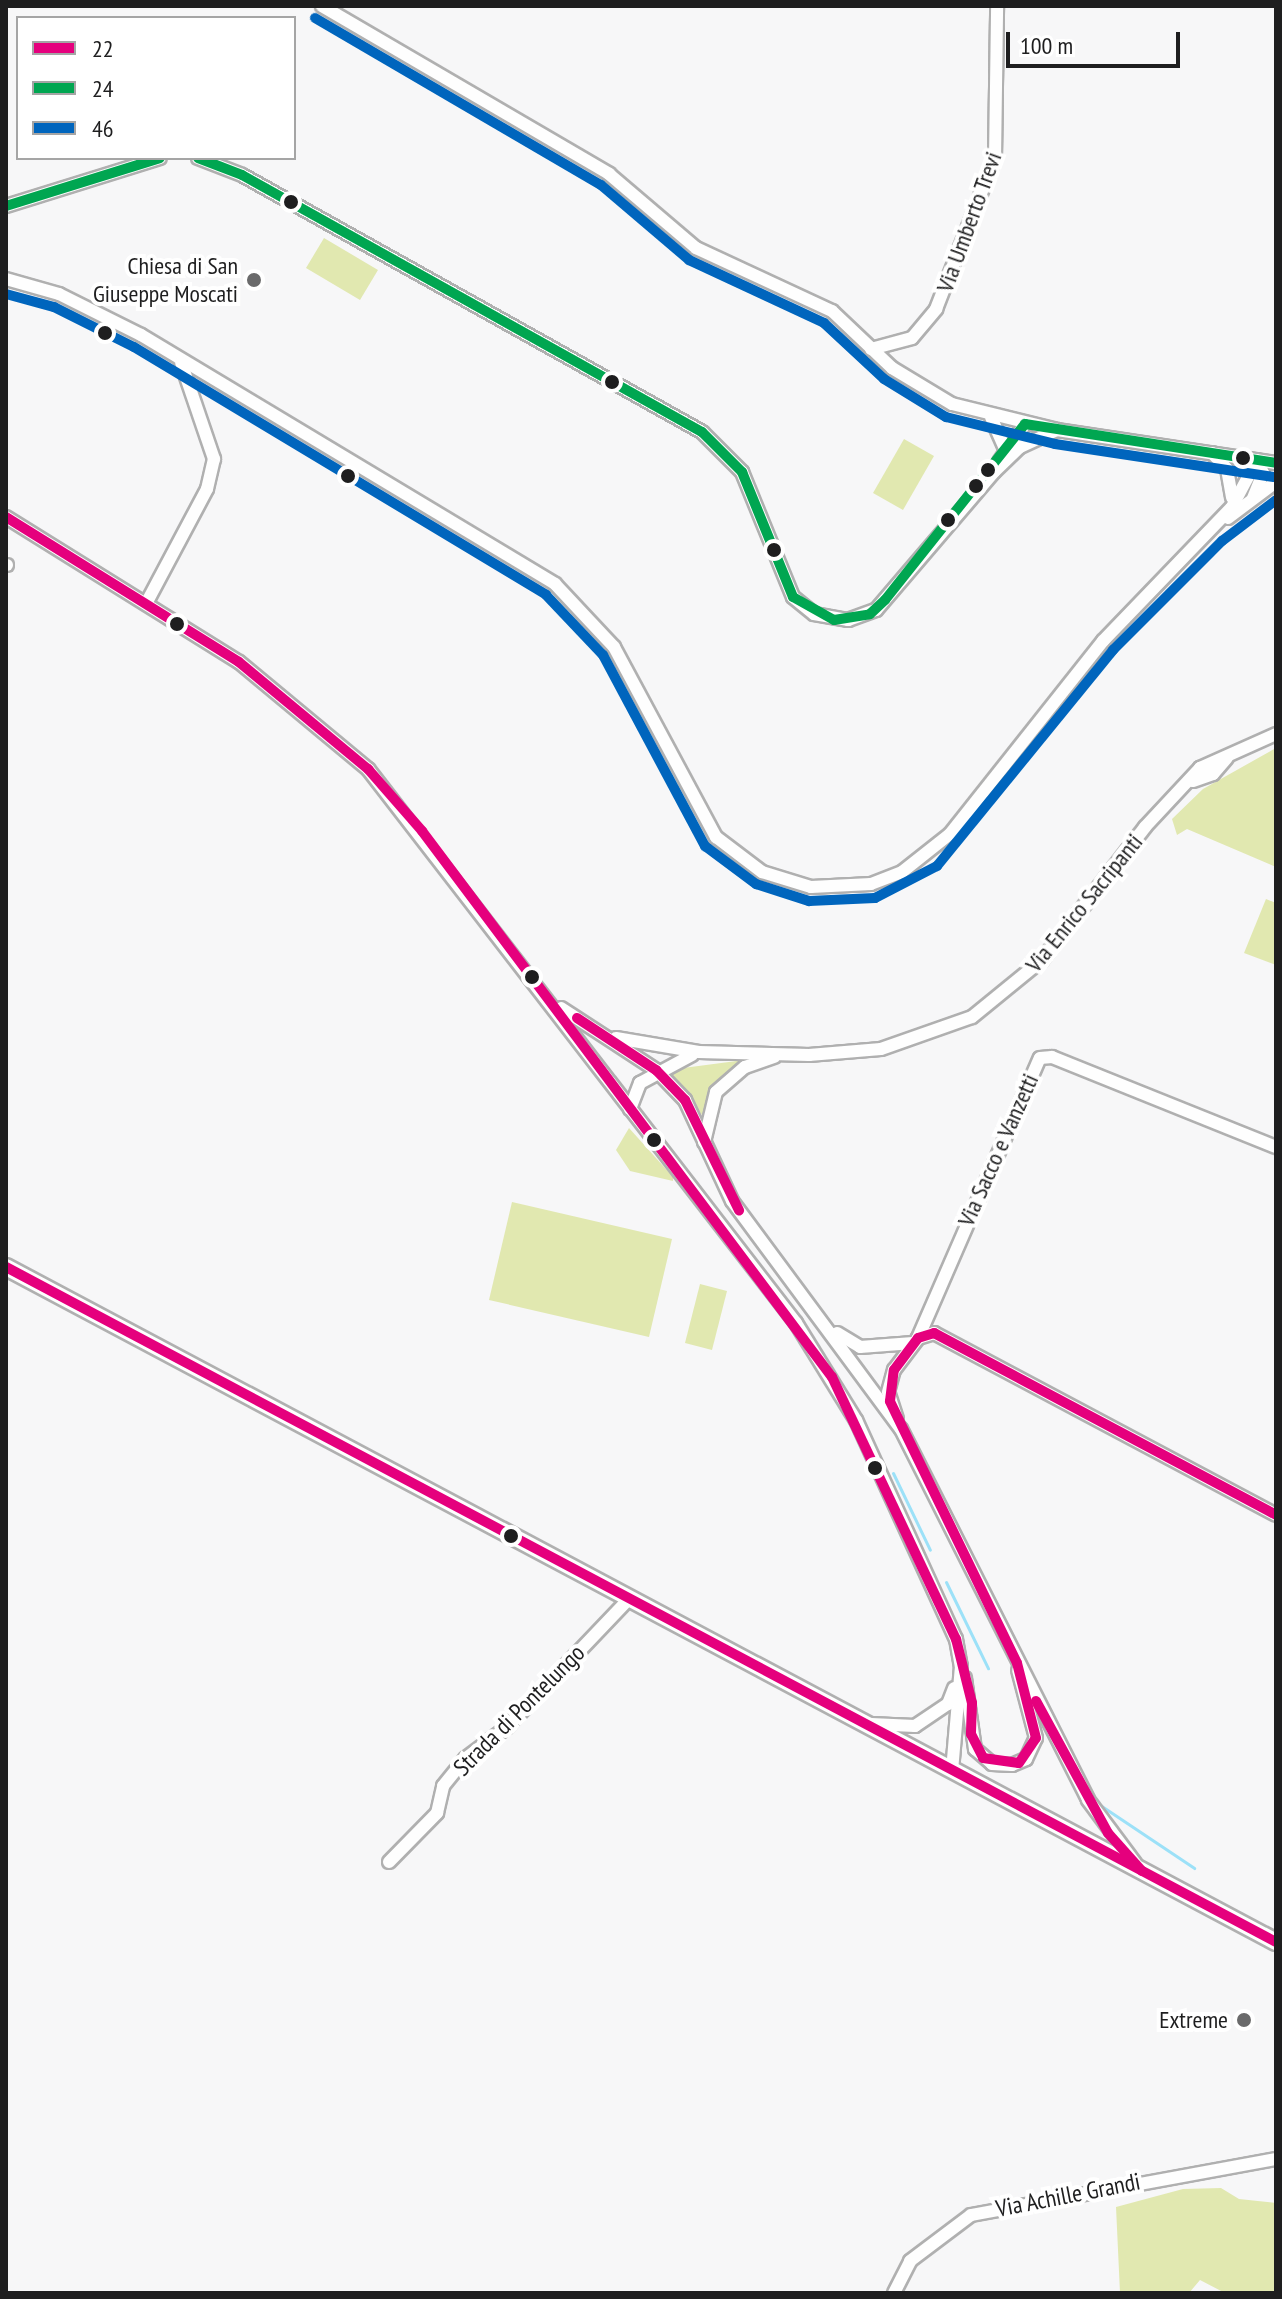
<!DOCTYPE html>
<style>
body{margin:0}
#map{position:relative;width:1282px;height:2299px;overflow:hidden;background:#f7f7f8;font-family:"PT Sans Narrow",sans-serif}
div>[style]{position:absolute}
.green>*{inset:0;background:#e1e8b0}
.stream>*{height:3px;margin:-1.5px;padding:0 1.5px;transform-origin:1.5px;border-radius:1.5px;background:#9ce1f8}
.roads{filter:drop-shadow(2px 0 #b0b0b0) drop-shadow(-2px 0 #b0b0b0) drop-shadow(0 2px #b0b0b0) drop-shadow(0 -2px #b0b0b0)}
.minor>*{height:12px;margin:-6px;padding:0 6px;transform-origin:6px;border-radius:6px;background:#fefefe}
.major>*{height:16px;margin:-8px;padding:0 8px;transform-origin:8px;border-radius:8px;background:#fefefe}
.bus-1>*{height:10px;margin:-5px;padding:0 5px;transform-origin:5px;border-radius:5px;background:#e5007d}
.bus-2>*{height:10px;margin:-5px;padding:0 5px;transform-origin:5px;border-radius:5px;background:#00a651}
.bus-3>*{height:10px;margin:-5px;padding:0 5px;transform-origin:5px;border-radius:5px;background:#0065bd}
.dots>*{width:22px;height:22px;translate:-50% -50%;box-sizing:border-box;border:4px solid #fff;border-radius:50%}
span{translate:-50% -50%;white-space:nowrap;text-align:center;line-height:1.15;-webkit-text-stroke:8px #fff;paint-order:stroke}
.street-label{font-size:24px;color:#1e1e1f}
.poi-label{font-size:24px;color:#1e1e1f}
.right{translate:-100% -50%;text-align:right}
.frame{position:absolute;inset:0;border:8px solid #1e1e1f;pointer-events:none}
.legend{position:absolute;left:16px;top:16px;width:280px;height:144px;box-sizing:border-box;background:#fff;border:2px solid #a5a5a5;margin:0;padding:10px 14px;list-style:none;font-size:24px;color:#1e1e1f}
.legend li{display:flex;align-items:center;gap:16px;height:40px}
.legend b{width:40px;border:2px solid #a5a5a5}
.scale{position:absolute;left:1006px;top:32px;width:174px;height:36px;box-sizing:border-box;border:4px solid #1e1e1f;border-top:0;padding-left:10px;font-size:24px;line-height:28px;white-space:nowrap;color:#1e1e1f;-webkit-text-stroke:6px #fff;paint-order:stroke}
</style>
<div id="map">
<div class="green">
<div style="clip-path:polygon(324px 238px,378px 270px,360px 300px,306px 268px)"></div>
<div style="clip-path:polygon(904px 439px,934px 456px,903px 510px,873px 493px)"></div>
<div style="clip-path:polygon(1276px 748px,1276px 867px,1187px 829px,1177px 835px,1172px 819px,1203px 789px)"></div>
<div style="clip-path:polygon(1266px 899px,1276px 903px,1276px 965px,1244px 953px)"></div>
<div style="clip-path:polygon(744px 1060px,712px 1087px,702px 1115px,668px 1070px)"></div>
<div style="clip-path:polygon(629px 1128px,673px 1177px,673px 1181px,630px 1171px,616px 1150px)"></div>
<div style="clip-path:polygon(512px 1202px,672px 1239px,649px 1337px,489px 1300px)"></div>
<div style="clip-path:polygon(700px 1284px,727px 1291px,712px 1350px,685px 1343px)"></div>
<div style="clip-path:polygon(1221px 2188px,1239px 2199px,1276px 2203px,1276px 2293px,1225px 2293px,1200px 2280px,1189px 2293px,1120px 2293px,1116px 2207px,1183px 2189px)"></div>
</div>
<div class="stream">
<div style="left:893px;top:1473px;width:85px;rotate:64.3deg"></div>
<div style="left:946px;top:1582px;width:96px;rotate:64deg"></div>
<div style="left:1097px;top:1803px;width:117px;rotate:33.8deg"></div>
</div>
<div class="roads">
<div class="minor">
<div style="left:322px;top:6px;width:333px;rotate:30.3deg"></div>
<div style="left:609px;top:174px;width:114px;rotate:40.4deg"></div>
<div style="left:696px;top:248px;width:150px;rotate:24.9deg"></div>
<div style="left:832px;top:311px;width:83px;rotate:43.5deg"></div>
<div style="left:892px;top:368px;width:70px;rotate:31deg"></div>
<div style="left:952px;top:404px;width:108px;rotate:13.9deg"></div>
<div style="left:1057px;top:430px;width:221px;rotate:8.6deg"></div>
<div style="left:198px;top:158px;width:47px;rotate:21.1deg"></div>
<div style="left:242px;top:175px;width:527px;rotate:29.19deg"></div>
<div style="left:702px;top:432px;width:57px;rotate:45deg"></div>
<div style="left:742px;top:472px;width:135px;rotate:67.8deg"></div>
<div style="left:793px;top:597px;width:27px;rotate:39deg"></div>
<div style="left:814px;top:614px;width:35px;rotate:10deg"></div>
<div style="left:848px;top:620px;width:30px;rotate:-20deg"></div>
<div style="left:876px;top:610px;width:182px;rotate:-49.5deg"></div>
<div style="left:994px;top:472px;width:36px;rotate:-44deg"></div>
<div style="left:1020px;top:447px;width:41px;rotate:-24.7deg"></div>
<div style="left:6px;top:206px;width:161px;rotate:-17.3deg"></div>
<div style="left:6px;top:279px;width:55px;rotate:15.8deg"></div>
<div style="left:59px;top:294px;width:92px;rotate:26.6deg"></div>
<div style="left:141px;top:335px;width:483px;rotate:31deg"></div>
<div style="left:555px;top:584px;width:86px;rotate:46.9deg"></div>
<div style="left:614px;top:647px;width:216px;rotate:61.8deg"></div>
<div style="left:716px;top:837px;width:58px;rotate:37.3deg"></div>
<div style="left:762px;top:872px;width:51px;rotate:17deg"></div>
<div style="left:811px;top:887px;width:60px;rotate:-2.9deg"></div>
<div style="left:871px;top:884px;width:33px;rotate:-21deg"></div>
<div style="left:902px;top:872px;width:61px;rotate:-38.4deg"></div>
<div style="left:950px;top:834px;width:246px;rotate:-51.6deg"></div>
<div style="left:1103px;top:641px;width:186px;rotate:-46.1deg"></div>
<div style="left:1232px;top:507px;width:53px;rotate:-62deg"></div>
<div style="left:871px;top:349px;width:42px;rotate:-15deg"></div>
<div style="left:912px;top:338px;width:38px;rotate:-50deg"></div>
<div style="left:936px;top:309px;width:162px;rotate:-68.7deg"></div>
<div style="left:995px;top:158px;width:152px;rotate:-89.2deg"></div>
<div style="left:991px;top:417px;width:35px;rotate:66deg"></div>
<div style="left:1212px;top:453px;width:22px;rotate:47deg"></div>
<div style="left:1227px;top:469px;width:29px;rotate:80deg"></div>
<div style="left:999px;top:462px;width:46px;rotate:-55.6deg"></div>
<div style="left:1253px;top:498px;width:27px;rotate:-68deg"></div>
<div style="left:1263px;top:473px;width:14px;rotate:-115deg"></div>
<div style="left:6px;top:517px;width:274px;rotate:31.9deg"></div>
<div style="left:239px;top:662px;width:168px;rotate:39.7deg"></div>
<div style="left:368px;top:769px;width:700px;rotate:52.31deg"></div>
<div style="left:796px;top:1323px;width:114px;rotate:58.3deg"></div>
<div style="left:856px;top:1420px;width:241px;rotate:65.5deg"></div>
<div style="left:956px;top:1639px;width:27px;rotate:80deg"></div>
<div style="left:961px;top:1666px;width:105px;rotate:94.9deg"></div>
<div style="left:1228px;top:518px;width:60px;rotate:-36.9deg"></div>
<div style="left:6px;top:565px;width:1px"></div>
<div style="left:148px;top:600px;width:126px;rotate:-62deg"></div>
<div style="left:207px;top:489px;width:31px;rotate:-77deg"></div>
<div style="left:214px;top:459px;width:102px;rotate:-108.8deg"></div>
<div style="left:1193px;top:781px;width:21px;rotate:-19deg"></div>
<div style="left:1213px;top:774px;width:21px;rotate:-49deg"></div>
<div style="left:561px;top:1008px;width:113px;rotate:33.1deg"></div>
<div style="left:656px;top:1070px;width:42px;rotate:46deg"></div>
<div style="left:685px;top:1100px;width:111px;rotate:65deg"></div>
<div style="left:732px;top:1201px;width:284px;rotate:53.5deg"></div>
<div style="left:901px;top:1429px;width:415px;rotate:63.2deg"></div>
<div style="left:1088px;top:1800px;width:79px;rotate:53.3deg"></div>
<div style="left:616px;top:1038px;width:84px;rotate:9.6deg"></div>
<div style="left:699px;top:1052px;width:110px;rotate:1.6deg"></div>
<div style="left:809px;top:1055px;width:72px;rotate:-4.8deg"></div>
<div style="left:881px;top:1049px;width:96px;rotate:-19.4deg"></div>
<div style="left:972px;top:1017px;width:90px;rotate:-39.2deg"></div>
<div style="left:1042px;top:960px;width:168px;rotate:-52.2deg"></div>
<div style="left:1145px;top:827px;width:81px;rotate:-47deg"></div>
<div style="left:1200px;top:768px;width:83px;rotate:-24.1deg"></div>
<div style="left:630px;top:1109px;width:28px;rotate:-69deg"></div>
<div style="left:640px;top:1083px;width:59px;rotate:-28.3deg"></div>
<div style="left:704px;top:1142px;width:51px;rotate:-76.5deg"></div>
<div style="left:716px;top:1092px;width:38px;rotate:-41deg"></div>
<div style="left:745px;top:1067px;width:31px;rotate:-19deg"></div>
<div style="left:837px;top:1333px;width:27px;rotate:31deg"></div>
<div style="left:860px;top:1347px;width:53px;rotate:-4.3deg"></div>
<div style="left:918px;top:1338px;width:17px;rotate:-17deg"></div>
<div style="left:934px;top:1333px;width:387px;rotate:28deg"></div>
<div style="left:897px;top:1419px;width:28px;rotate:-108deg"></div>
<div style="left:888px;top:1392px;width:23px;rotate:-75deg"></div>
<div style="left:894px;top:1370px;width:40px;rotate:-53deg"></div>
<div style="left:918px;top:1338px;width:305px;rotate:-66.5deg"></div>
<div style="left:1040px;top:1058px;width:12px;rotate:-5deg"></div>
<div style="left:1052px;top:1057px;width:241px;rotate:21.9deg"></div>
<div style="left:965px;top:1678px;width:72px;rotate:82deg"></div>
<div style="left:975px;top:1749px;width:23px;rotate:41deg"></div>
<div style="left:992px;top:1764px;width:20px;rotate:3deg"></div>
<div style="left:1012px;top:1765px;width:15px;rotate:-23deg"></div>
<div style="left:1026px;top:1759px;width:23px;rotate:-65deg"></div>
<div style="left:1036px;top:1738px;width:70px;rotate:-104.8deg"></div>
<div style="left:871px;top:1724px;width:44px;rotate:2.6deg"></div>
<div style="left:915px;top:1726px;width:40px;rotate:-34deg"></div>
<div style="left:948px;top:1704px;width:17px;rotate:-69deg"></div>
<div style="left:389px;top:1862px;width:69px;rotate:-45.6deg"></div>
<div style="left:437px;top:1813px;width:28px;rotate:-77deg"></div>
<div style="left:443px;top:1786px;width:36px;rotate:-51deg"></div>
<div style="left:466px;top:1758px;width:50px;rotate:-36.9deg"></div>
<div style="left:506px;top:1728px;width:178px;rotate:-46.4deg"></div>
<div style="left:894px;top:2293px;width:36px;rotate:-63deg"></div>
<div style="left:910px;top:2261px;width:76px;rotate:-37deg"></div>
<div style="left:971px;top:2215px;width:310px;rotate:-10.4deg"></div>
</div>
<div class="major">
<div style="left:6px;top:1267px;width:1438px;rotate:27.99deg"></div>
</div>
</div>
<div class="bus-1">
<div style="left:6px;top:517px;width:274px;rotate:31.9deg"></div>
<div style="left:239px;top:662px;width:168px;rotate:39.7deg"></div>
<div style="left:368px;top:769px;width:82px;rotate:48.9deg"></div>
<div style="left:422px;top:831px;width:683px;rotate:53.1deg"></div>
<div style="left:832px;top:1377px;width:290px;rotate:64.7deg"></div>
<div style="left:956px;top:1639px;width:66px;rotate:76deg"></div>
<div style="left:972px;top:1703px;width:31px;rotate:92deg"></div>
<div style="left:971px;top:1734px;width:27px;rotate:63deg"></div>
<div style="left:983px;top:1758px;width:36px;rotate:8deg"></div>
<div style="left:1019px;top:1763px;width:30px;rotate:-56deg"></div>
<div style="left:1036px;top:1738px;width:77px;rotate:-104.2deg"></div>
<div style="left:1017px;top:1663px;width:291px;rotate:-115.9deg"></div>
<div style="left:890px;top:1401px;width:31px;rotate:-83deg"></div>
<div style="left:894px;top:1370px;width:40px;rotate:-53deg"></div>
<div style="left:918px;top:1338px;width:17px;rotate:-17deg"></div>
<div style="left:934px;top:1333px;width:387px;rotate:28deg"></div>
<div style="left:577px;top:1018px;width:95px;rotate:33.4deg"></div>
<div style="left:656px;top:1070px;width:42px;rotate:46deg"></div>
<div style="left:685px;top:1100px;width:123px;rotate:63.9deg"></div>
<div style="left:6px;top:1267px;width:1438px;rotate:27.99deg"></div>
<div style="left:1036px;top:1701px;width:150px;rotate:61.4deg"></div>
<div style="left:1108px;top:1833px;width:51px;rotate:48.2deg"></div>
</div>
<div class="bus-2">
<div style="left:198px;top:158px;width:47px;rotate:21.1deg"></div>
<div style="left:242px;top:175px;width:527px;rotate:29.19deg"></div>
<div style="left:702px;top:432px;width:57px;rotate:45deg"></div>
<div style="left:742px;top:472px;width:135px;rotate:67.8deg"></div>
<div style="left:793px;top:597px;width:47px;rotate:29.3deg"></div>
<div style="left:834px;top:620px;width:36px;rotate:-9deg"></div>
<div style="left:870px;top:614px;width:21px;rotate:-43deg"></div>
<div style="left:885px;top:600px;width:225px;rotate:-51.5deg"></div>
<div style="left:1025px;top:424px;width:254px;rotate:8.8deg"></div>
<div style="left:6px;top:206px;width:161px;rotate:-17.3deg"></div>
</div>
<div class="bus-3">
<div style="left:315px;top:18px;width:331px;rotate:30.3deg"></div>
<div style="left:601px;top:185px;width:116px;rotate:40.4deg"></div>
<div style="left:689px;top:260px;width:149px;rotate:25deg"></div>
<div style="left:824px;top:323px;width:82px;rotate:43deg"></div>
<div style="left:884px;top:379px;width:73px;rotate:31.5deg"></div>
<div style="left:946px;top:417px;width:112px;rotate:13.9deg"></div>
<div style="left:1055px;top:444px;width:221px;rotate:8.6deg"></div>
<div style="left:6px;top:294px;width:50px;rotate:15.2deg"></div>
<div style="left:54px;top:307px;width:89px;rotate:26.6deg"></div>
<div style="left:134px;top:347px;width:481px;rotate:31deg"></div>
<div style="left:546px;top:595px;width:83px;rotate:46.5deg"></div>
<div style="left:603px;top:655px;width:217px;rotate:61.9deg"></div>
<div style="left:705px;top:846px;width:64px;rotate:36.7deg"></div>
<div style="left:756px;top:884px;width:56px;rotate:17.8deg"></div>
<div style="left:809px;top:901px;width:66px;rotate:-2.6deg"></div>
<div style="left:875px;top:898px;width:70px;rotate:-27.3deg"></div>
<div style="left:937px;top:866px;width:279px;rotate:-50.8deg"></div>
<div style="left:1113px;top:650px;width:154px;rotate:-45deg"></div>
<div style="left:1222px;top:541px;width:68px;rotate:-37.2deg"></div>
</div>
<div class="dots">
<div style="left:291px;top:202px;background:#1e1e1f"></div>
<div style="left:254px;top:280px;background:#6a6a6b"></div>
<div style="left:105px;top:333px;background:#1e1e1f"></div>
<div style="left:612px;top:382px;background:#1e1e1f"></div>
<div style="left:1243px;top:458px;background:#1e1e1f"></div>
<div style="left:988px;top:470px;background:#1e1e1f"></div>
<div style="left:348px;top:476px;background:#1e1e1f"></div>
<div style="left:976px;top:486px;background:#1e1e1f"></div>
<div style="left:948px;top:520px;background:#1e1e1f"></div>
<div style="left:774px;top:550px;background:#1e1e1f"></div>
<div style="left:177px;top:624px;background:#1e1e1f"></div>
<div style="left:532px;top:977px;background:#1e1e1f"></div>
<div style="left:654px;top:1140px;background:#1e1e1f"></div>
<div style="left:875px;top:1468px;background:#1e1e1f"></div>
<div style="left:511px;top:1536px;background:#1e1e1f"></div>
<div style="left:1244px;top:2020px;background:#6a6a6b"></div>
</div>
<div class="street-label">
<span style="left:969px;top:222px;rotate:-70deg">Via Umberto Trevi</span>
<span style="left:1084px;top:903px;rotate:-51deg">Via Enrico Sacripanti</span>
<span style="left:998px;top:1150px;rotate:-66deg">Via Sacco e Vanzetti</span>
<span style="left:519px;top:1710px;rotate:-45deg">Strada di Pontelungo</span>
<span style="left:1068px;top:2195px;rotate:-11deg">Via Achille Grandi</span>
</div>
<div class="poi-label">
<span class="right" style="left:238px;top:280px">Chiesa di San<br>Giuseppe Moscati</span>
<span class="right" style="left:1228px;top:2020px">Extreme</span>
</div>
<div class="frame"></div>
<ul class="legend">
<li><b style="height:10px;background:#e5007d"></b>22</li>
<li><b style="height:10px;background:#00a651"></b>24</li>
<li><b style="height:10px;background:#0065bd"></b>46</li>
</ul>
<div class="scale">100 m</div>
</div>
